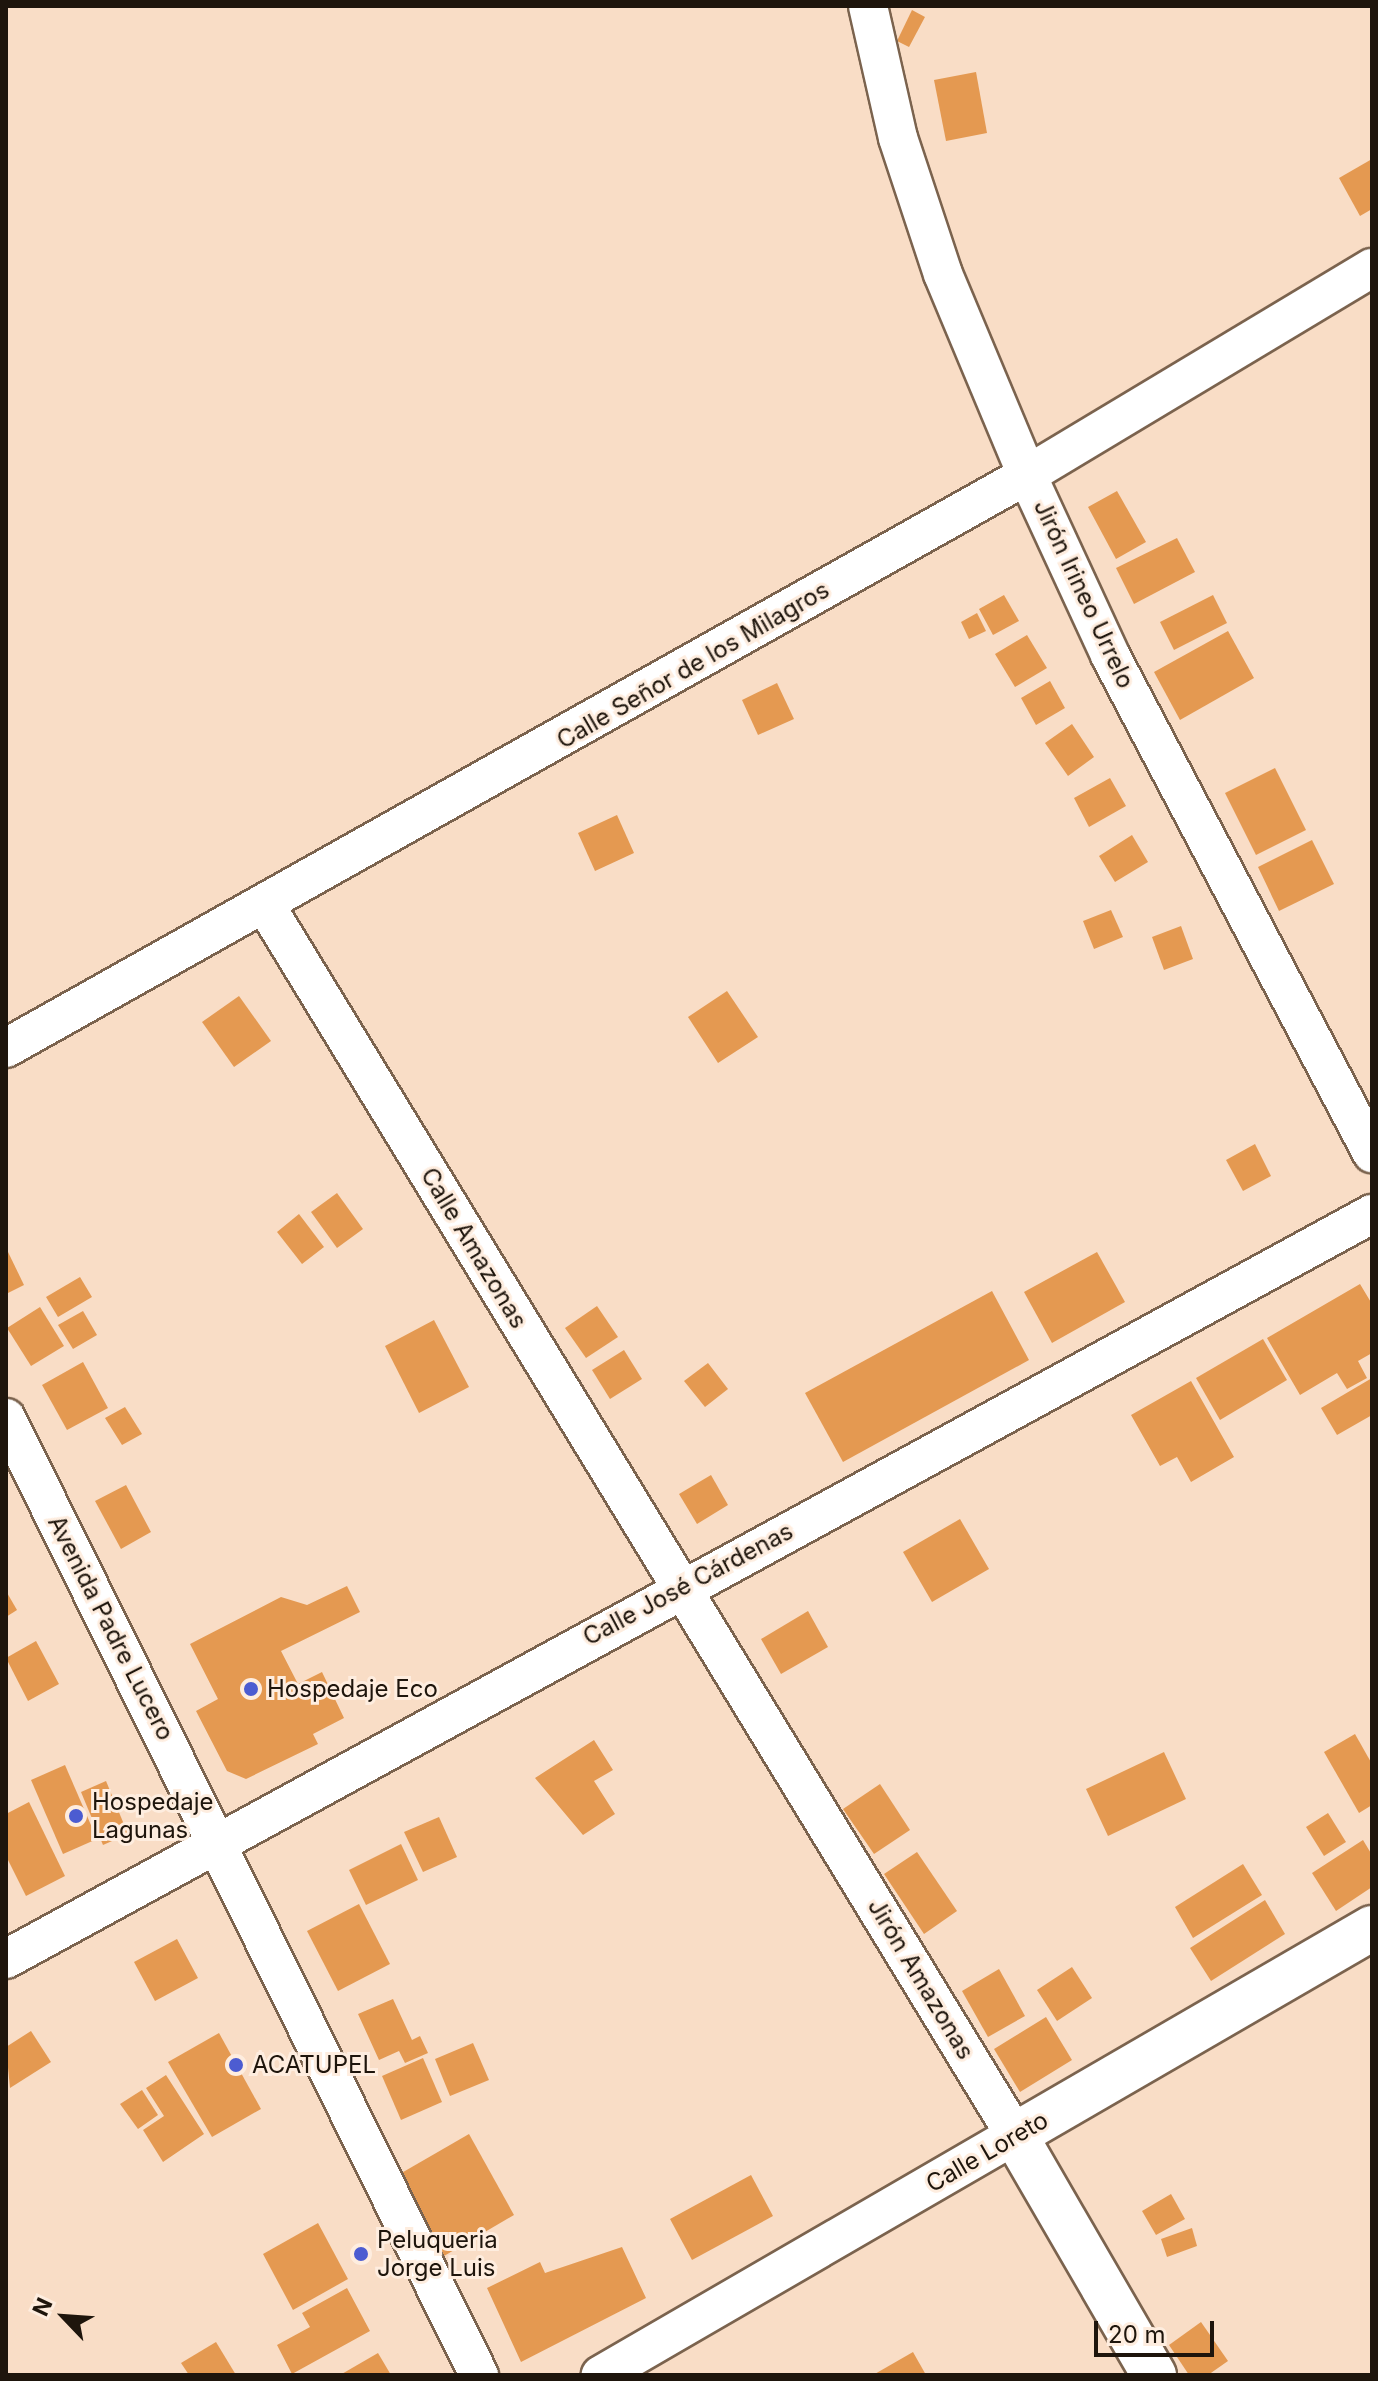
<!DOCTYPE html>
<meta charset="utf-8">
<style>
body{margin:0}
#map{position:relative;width:1378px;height:2381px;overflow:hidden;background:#f9ddc6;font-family:Inter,sans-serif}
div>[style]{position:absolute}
.building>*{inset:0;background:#e49951}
.roads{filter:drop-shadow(2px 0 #7b634e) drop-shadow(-2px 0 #7b634e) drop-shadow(0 2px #7b634e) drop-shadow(0 -2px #7b634e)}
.minor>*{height:38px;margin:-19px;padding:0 19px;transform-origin:19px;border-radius:19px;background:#fff}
.tertiary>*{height:44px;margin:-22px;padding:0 22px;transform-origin:22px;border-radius:22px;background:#fff}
.dots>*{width:22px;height:22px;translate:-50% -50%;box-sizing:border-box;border:4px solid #feeddf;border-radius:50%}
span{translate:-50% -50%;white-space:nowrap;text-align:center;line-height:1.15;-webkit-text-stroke:6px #feeddf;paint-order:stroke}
.street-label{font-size:24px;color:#1e150c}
.poi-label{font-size:24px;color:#1e150c}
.left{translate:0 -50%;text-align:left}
.frame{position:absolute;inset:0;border:8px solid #1e150c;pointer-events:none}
.north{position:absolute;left:24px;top:2277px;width:80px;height:80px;-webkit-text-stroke:6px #feeddf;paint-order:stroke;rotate:295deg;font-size:22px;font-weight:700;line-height:32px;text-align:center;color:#1e150c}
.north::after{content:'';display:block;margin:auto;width:28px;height:36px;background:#1e150c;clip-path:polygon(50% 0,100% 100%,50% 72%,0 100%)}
.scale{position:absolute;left:1094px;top:2321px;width:120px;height:36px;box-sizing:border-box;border:4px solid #1e150c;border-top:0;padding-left:10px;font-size:24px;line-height:28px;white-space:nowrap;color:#1e150c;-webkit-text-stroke:6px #feeddf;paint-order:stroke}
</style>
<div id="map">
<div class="building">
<div style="clip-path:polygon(912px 10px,925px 17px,909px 47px,897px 41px)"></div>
<div style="clip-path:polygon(976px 72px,987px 133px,946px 141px,934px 80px)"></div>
<div style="clip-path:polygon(1372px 159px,1372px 209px,1360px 216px,1339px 178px)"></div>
<div style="clip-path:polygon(1117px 491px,1146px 542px,1116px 559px,1088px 507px)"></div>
<div style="clip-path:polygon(1177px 538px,1195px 572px,1134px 604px,1116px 568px)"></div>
<div style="clip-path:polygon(1004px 595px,1019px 621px,993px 635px,979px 609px)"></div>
<div style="clip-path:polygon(1213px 595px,1227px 623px,1174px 650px,1160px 622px)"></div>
<div style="clip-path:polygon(977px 613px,986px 631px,969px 639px,961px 622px)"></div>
<div style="clip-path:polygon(1228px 631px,1254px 678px,1180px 720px,1154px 672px)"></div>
<div style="clip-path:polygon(1027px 635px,1047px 668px,1015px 687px,995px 654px)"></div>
<div style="clip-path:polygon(1050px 681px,1065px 708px,1036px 725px,1021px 698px)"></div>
<div style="clip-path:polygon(777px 683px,794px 719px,758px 735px,742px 700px)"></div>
<div style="clip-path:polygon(1072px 724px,1094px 757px,1068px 776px,1045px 743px)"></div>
<div style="clip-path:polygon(1275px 768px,1306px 830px,1256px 855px,1225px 793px)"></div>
<div style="clip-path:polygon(1110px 778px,1126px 806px,1089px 827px,1074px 798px)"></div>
<div style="clip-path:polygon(617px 815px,634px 853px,595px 871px,578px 833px)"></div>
<div style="clip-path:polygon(1132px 835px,1148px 862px,1115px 882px,1099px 856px)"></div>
<div style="clip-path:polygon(1312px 840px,1334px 884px,1279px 911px,1258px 867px)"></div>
<div style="clip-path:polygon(1111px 910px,1123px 937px,1094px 949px,1083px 921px)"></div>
<div style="clip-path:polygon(1181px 926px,1193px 959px,1164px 970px,1152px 937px)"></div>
<div style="clip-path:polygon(727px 991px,758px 1037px,718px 1063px,688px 1017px)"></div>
<div style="clip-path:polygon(239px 996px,271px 1041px,234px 1067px,202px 1022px)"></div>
<div style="clip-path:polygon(1255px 1144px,1271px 1176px,1243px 1191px,1226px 1160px)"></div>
<div style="clip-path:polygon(337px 1193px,363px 1229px,337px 1248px,311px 1212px)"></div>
<div style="clip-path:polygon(299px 1214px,324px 1247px,302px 1264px,277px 1232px)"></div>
<div style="clip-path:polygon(8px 1252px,24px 1285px,6px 1294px,6px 1253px)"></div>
<div style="clip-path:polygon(1097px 1252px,1125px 1302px,1052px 1343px,1024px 1292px)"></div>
<div style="clip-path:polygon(80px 1277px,92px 1297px,58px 1317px,46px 1297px)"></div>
<div style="clip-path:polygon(1360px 1284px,1372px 1304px,1372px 1353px,1358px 1361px,1367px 1378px,1347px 1389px,1337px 1373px,1300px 1395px,1267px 1338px)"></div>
<div style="clip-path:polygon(992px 1291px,1029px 1360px,843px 1462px,805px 1393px)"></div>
<div style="clip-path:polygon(597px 1306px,618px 1337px,586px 1358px,565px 1328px)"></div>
<div style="clip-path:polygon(40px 1307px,64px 1346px,31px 1366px,7px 1328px)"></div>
<div style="clip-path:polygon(83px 1311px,97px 1335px,73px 1349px,58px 1325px)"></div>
<div style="clip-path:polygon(434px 1320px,469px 1387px,419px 1413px,385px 1346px)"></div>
<div style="clip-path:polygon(1263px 1339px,1287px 1380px,1220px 1420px,1196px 1378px)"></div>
<div style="clip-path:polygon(624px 1350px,642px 1379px,610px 1399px,592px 1370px)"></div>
<div style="clip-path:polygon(83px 1362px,108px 1408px,67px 1430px,42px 1385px)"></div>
<div style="clip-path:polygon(708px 1363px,728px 1389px,705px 1407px,684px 1381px)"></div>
<div style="clip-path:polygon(1372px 1378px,1372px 1415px,1337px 1435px,1321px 1408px)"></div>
<div style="clip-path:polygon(1191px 1381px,1234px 1457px,1191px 1482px,1177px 1457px,1160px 1466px,1131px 1415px)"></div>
<div style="clip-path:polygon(125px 1407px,142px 1434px,122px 1445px,105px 1418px)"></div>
<div style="clip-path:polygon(711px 1475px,728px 1505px,697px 1524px,679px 1494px)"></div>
<div style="clip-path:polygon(126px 1485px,151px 1532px,121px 1549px,95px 1501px)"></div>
<div style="clip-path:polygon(960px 1519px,989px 1569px,932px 1602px,903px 1552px)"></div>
<div style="clip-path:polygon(347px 1586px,360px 1612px,281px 1651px,298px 1684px,322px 1672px,344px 1718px,313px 1734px,318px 1744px,246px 1779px,227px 1771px,196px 1711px,218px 1699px,190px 1644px,281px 1597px,307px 1605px)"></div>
<div style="clip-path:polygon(6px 1591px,17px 1610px,6px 1617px)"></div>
<div style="clip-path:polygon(808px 1611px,828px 1647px,781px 1674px,761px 1639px)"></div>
<div style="clip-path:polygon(36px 1641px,59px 1684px,28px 1701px,6px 1658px)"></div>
<div style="clip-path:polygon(1355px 1734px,1372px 1764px,1372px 1805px,1359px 1813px,1324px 1752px)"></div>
<div style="clip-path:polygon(594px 1740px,613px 1770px,594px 1781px,615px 1814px,583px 1835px,535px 1778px)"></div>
<div style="clip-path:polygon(1164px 1752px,1186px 1799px,1108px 1836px,1086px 1789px)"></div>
<div style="clip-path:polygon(65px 1765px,97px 1839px,63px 1854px,31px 1780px)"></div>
<div style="clip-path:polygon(106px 1781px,128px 1834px,103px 1845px,81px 1792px)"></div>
<div style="clip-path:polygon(880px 1784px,910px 1830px,874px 1854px,843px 1809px)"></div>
<div style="clip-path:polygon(29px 1802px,65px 1876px,26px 1896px,6px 1856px,6px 1814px)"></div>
<div style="clip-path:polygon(1328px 1813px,1346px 1842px,1324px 1856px,1306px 1827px)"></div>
<div style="clip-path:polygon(439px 1817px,457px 1857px,423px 1872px,404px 1832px)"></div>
<div style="clip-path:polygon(1363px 1840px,1372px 1855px,1372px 1887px,1336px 1911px,1312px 1873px)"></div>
<div style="clip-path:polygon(401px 1844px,418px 1880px,366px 1905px,349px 1870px)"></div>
<div style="clip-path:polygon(917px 1852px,957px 1911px,924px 1934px,884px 1874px)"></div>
<div style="clip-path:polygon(1243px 1864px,1262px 1895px,1193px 1938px,1175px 1907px)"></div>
<div style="clip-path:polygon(1265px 1900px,1285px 1934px,1211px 1981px,1190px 1948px)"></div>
<div style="clip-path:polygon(359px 1904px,390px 1964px,338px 1991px,307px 1931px)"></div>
<div style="clip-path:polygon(177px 1939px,198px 1978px,155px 2001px,134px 1962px)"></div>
<div style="clip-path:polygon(1072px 1967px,1092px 1998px,1057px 2021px,1037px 1990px)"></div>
<div style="clip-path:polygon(999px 1969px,1025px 2016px,988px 2037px,962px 1991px)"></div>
<div style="clip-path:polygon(393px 1999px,412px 2040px,420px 2036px,428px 2053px,405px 2063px,399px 2051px,379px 2060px,358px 2014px)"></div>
<div style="clip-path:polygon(1046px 2017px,1072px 2060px,1020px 2092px,994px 2049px)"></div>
<div style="clip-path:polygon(31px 2031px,51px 2062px,10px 2088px,6px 2047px)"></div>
<div style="clip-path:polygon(219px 2033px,261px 2109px,212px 2137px,168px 2062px)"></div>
<div style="clip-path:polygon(473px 2043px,489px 2080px,450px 2096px,435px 2059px)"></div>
<div style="clip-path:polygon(423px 2058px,442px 2102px,401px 2120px,382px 2076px)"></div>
<div style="clip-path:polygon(166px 2075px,204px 2134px,163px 2162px,143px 2130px,164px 2116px,146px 2088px)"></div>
<div style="clip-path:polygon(142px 2090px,158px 2115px,138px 2129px,120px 2104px)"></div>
<div style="clip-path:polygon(469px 2134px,514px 2215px,444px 2256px,398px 2175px)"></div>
<div style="clip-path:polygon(751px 2175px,773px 2216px,692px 2260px,670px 2219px)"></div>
<div style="clip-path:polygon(1171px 2194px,1185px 2219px,1156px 2235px,1142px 2211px)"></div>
<div style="clip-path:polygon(318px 2223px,348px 2279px,293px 2310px,263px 2254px)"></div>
<div style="clip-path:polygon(1192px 2228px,1197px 2246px,1167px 2257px,1161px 2239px)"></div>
<div style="clip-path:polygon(622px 2247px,646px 2298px,521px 2362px,487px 2288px,540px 2262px,545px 2273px)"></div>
<div style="clip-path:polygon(347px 2288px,370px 2331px,292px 2374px,277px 2345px,310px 2327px,302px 2313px)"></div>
<div style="clip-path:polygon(1201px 2322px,1228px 2361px,1208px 2375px,1189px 2375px,1169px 2345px)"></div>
<div style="clip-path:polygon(216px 2342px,236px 2375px,189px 2375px,181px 2363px)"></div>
<div style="clip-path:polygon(913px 2352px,926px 2375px,873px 2375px)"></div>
<div style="clip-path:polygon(378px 2353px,391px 2375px,340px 2375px)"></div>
</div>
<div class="roads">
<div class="minor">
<div style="left:868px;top:6px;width:135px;rotate:77.2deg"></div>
<div style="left:898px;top:138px;width:143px;rotate:71.7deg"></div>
<div style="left:943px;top:274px;width:218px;rotate:67.3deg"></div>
<div style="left:1027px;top:475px;width:198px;rotate:65.2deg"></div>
<div style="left:1110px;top:655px;width:563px;rotate:62.25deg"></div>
<div style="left:267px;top:908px;width:1437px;rotate:58.63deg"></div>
<div style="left:1015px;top:2135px;width:479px;rotate:149.9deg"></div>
<div style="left:6px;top:1048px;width:1171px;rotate:-29.3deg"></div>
<div style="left:1027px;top:475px;width:402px;rotate:-31deg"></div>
<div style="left:6px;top:1418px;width:1068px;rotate:63.7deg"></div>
<div style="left:6px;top:1959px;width:1556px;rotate:-28.61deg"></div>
</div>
<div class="tertiary">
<div style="left:1154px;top:2375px;width:277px;rotate:-120.1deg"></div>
<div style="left:1015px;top:2135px;width:413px;rotate:-30.1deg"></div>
</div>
</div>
<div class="dots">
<div style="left:251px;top:1689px;background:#4c5cd1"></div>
<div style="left:76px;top:1816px;background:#4c5cd1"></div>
<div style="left:236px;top:2065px;background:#4c5cd1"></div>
<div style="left:361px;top:2254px;background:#4c5cd1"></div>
</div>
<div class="street-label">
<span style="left:1084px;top:594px;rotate:65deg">Jirón Irineo Urrelo</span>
<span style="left:693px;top:665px;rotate:-30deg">Calle Señor de los Milagros</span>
<span style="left:474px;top:1248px;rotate:59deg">Calle Amazonas</span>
<span style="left:688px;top:1584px;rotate:-28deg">Calle José Cárdenas</span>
<span style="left:111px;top:1628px;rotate:63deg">Avenida Padre Lucero</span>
<span style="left:921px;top:1979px;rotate:59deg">Jirón Amazonas</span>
<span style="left:987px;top:2152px;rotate:-30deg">Calle Loreto</span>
</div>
<div class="poi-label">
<span class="left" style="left:267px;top:1689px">Hospedaje Eco</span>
<span class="left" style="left:92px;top:1816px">Hospedaje<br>Lagunas</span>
<span class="left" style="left:252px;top:2065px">ACATUPEL</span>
<span class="left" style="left:377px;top:2254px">Peluqueria<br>Jorge Luis</span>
</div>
<div class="frame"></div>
<div class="north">N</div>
<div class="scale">20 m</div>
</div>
